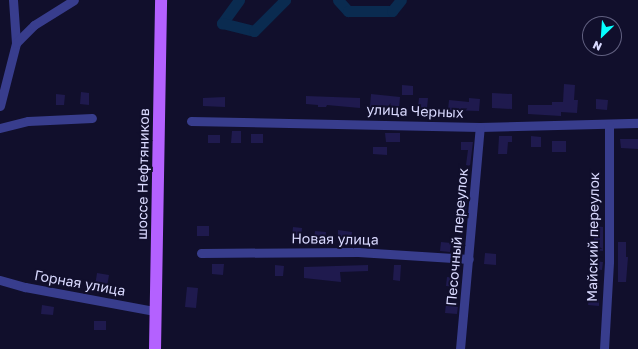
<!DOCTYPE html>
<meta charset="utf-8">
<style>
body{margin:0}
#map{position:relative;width:638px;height:349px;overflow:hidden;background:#110f2c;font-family:"Golos Text",sans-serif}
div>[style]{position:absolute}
.river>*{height:11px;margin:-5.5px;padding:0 5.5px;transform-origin:5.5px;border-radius:5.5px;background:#0a2b50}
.building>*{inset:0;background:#1f1a4e}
.minor>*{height:9px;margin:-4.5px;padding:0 4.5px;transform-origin:4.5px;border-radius:4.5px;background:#383d8d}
.major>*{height:12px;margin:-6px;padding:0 6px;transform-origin:6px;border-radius:6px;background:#b461ff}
span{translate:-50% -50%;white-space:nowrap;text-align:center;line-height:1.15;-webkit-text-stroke:4px #110f2c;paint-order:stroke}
.street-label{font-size:14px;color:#dadaff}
.north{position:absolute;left:582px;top:16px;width:40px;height:40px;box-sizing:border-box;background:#110f2c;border:1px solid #616080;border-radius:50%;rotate:205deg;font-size:11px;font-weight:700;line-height:16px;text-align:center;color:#dadaff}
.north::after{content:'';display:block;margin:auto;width:14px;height:18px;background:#06ffff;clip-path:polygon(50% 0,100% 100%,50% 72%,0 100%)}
</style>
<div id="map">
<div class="river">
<div style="left:239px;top:0;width:29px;rotate:126deg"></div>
<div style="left:222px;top:23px;width:33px;rotate:14deg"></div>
<div style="left:254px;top:31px;width:44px;rotate:-45deg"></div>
<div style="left:338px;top:0;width:15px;rotate:48deg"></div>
<div style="left:348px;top:11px;width:44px"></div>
<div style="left:392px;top:11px;width:14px;rotate:-51deg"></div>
</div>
<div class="building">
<div style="clip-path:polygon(564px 84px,575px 85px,574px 100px,578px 100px,577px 113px,561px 112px,561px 116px,528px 114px,528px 105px,552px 105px,552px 102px,563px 102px)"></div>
<div style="clip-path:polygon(402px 85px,413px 86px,413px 95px,402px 95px)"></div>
<div style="clip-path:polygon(81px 92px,89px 93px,89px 105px,80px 104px)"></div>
<div style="clip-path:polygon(492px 93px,512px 94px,512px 109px,492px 108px)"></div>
<div style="clip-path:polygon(56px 94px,65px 95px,64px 105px,56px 105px)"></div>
<div style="clip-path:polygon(371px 94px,400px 97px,399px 108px,370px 107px)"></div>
<div style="clip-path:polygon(306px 96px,360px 98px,360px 108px,327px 105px,326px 107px,318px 107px,318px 105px,306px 104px)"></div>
<div style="clip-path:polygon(225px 97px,225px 107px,203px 106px,203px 98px)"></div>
<div style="clip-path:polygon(419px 98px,428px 98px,427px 108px,418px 107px)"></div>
<div style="clip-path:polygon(469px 98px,480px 99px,479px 111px,448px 110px,449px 100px,469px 102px)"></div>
<div style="clip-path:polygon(596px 99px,608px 100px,607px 110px,596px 109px)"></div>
<div style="clip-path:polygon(232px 131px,241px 131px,241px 143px,231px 143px)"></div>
<div style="clip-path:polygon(385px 133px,400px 133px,400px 142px,386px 142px)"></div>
<div style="clip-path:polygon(251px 134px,263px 134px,263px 143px,251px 143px)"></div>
<div style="clip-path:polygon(208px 135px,220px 135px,220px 143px,208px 143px)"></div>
<div style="clip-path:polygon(499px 136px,512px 136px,512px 142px,508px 142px,507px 154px,498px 154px)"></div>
<div style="clip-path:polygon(531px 136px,541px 137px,541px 147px,531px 147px)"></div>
<div style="clip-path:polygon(620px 139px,638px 139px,638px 149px,621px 148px)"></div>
<div style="clip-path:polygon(552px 141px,566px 141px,566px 152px,552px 152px)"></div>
<div style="clip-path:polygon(461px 142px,473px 142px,470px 166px,466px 165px,468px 150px,461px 150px)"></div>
<div style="clip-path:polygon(373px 147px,387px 147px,387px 155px,373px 154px)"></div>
<div style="clip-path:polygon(457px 200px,467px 200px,466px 212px,456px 211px)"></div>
<div style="clip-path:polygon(197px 226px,209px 226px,209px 236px,197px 236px)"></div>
<div style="clip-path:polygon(594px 226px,603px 227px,603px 251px,594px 250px)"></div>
<div style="clip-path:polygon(293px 227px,302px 228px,301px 239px,292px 238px)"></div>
<div style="clip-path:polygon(338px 230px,352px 232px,351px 241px,338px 240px)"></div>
<div style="clip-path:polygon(315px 231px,326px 232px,325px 240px,314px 239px)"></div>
<div style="clip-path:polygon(441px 242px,451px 243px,450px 252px,440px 251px)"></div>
<div style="clip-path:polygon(618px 242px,626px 242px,626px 257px,628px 257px,626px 282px,618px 282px)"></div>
<div style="clip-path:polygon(485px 253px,496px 254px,496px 265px,484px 264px)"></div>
<div style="clip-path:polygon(593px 261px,603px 262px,602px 270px,592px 269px)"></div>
<div style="clip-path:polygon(212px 264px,224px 264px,223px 275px,212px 274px)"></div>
<div style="clip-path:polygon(275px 265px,284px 266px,283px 276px,275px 276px)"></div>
<div style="clip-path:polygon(368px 265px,368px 271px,340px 272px,341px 282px,304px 278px,304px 267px)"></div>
<div style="clip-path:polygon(394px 265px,401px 265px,400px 281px,393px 280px)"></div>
<div style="clip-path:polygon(97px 273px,109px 275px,107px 287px,95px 286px)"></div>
<div style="clip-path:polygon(447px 277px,458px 278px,457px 287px,446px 286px)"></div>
<div style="clip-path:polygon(187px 287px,198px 288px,196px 308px,185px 307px)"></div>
<div style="clip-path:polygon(589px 297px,599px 298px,599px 306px,588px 305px)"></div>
<div style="clip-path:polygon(446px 304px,458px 306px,457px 314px,445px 313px)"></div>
<div style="clip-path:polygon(42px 305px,54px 307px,53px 315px,41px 314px)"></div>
<div style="clip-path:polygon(94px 321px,106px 321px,106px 330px,94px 330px)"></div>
</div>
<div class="minor">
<div style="left:13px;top:0;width:43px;rotate:86deg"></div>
<div style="left:0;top:106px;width:65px;rotate:-75.7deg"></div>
<div style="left:16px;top:43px;width:25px;rotate:-45deg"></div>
<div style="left:34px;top:25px;width:47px;rotate:-32deg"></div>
<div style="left:191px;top:121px;width:289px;rotate:1.2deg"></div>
<div style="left:480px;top:127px;width:158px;rotate:-1.5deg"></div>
<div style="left:0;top:128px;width:29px;rotate:-14deg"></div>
<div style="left:28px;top:121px;width:64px;rotate:-2.7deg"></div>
<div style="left:201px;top:253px;width:157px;rotate:-0.4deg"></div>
<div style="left:358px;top:252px;width:111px;rotate:3.6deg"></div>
<div style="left:0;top:280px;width:26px;rotate:16deg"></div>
<div style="left:25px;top:287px;width:132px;rotate:10.5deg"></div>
<div style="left:460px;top:349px;width:223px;rotate:-84.9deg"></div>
<div style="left:604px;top:349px;width:88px;rotate:-86.7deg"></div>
<div style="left:609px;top:261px;width:136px;rotate:-90deg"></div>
</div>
<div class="major">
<div style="left:155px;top:349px;width:349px;rotate:-89deg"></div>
</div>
<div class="street-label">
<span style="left:415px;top:111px;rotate:2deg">улица Черных</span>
<span style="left:143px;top:174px;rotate:-89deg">шоссе Нефтяников</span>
<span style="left:457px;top:237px;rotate:-85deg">Песочный переулок</span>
<span style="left:593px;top:237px;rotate:-89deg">Майский переулок</span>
<span style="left:335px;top:239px;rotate:1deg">Новая улица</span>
<span style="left:80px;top:283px;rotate:10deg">Горная улица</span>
</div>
<div class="north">N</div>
</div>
